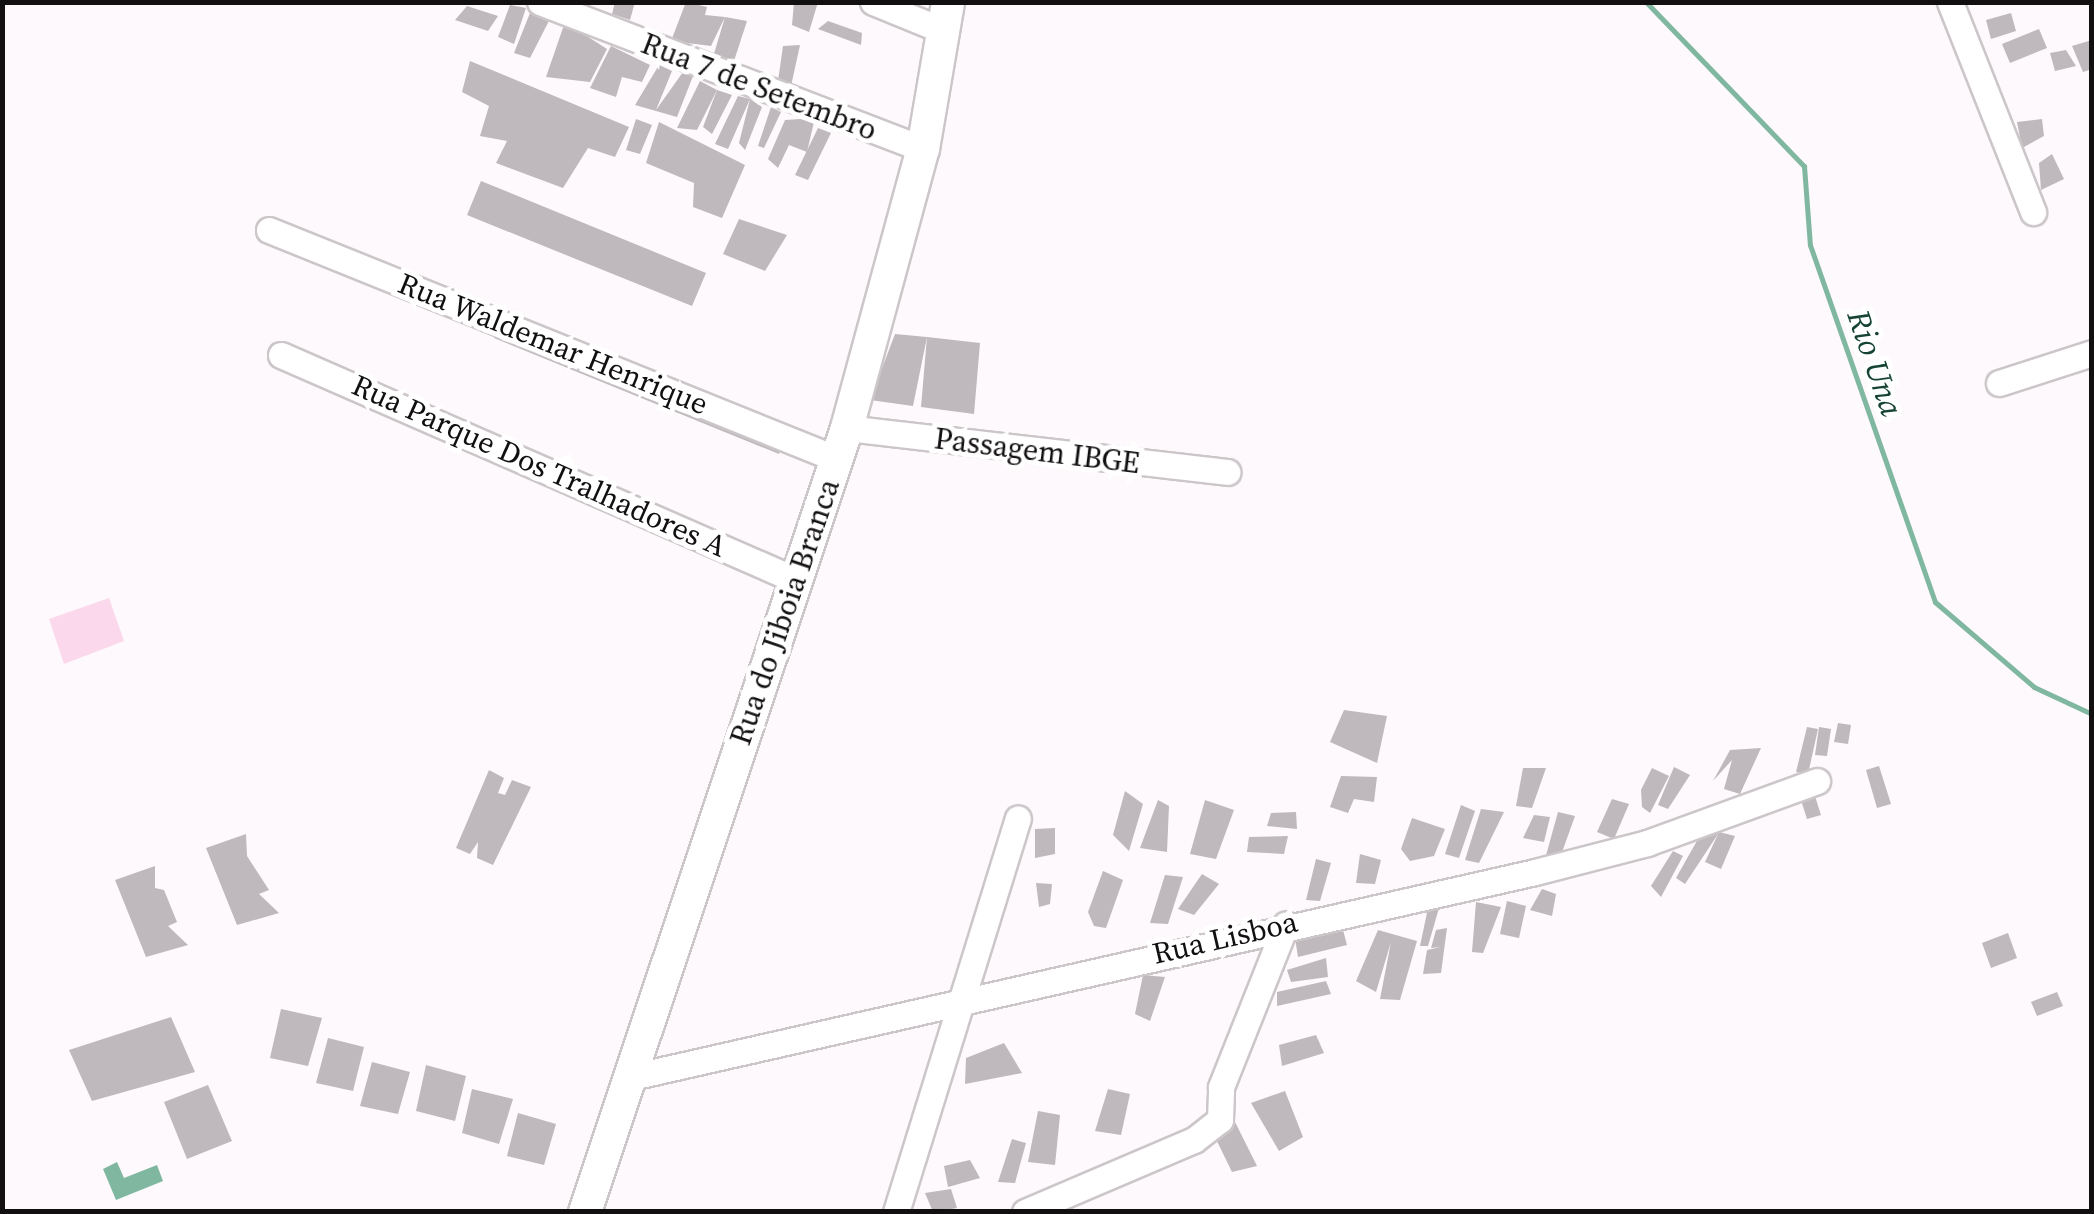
<!DOCTYPE html>
<style>
body{margin:0}
#map{position:relative;width:2094px;height:1214px;overflow:hidden;background:#fef9fc;font-family:"Source Serif 4",serif}
div>[style]{position:absolute}
.green>*{inset:0;background:#fbd8eb}
.water>*{inset:0;background:#80b7a1}
.stream>*{height:5px;margin:-2.5px;padding:0 2.5px;transform-origin:2.5px;border-radius:2.5px;background:#80b7a1}
.building>*{inset:0;background:#bfb8bc}
.roads{filter:drop-shadow(2px 0 #ccc6c9) drop-shadow(-2px 0 #ccc6c9) drop-shadow(0 2px #ccc6c9) drop-shadow(0 -2px #ccc6c9)}
.minor>*{height:25px;margin:-12.5px;padding:0 12.5px;transform-origin:12.5px;border-radius:12.5px;background:#fff}
.major>*{height:32px;margin:-16px;padding:0 16px;transform-origin:16px;border-radius:16px;background:#fff}
span{translate:-50% -50%;white-space:nowrap;text-align:center;line-height:1.15;-webkit-text-stroke:10px #fff;paint-order:stroke}
.street-label{font-size:30px;color:#120f11}
.water-label{font-size:32px;color:#154334;font-style:italic}
.frame{position:absolute;inset:0;border:5px solid #120f11;pointer-events:none}
</style>
<div id="map">
<div class="green">
<div style="clip-path:polygon(109px 598px,124px 641px,64px 664px,49px 619px)"></div>
</div>
<div class="water">
<div style="clip-path:polygon(117px 1162px,124px 1178px,157px 1165px,163px 1181px,116px 1200px,103px 1169px)"></div>
</div>
<div class="stream">
<div style="left:1646px;top:2px;width:228px;rotate:46.1deg"></div>
<div style="left:1804px;top:166px;width:79px;rotate:85.7deg"></div>
<div style="left:1810px;top:245px;width:378px;rotate:70.7deg"></div>
<div style="left:1935px;top:602px;width:130px;rotate:40.6deg"></div>
<div style="left:2034px;top:687px;width:64px;rotate:25deg"></div>
</div>
<div class="building">
<div style="clip-path:polygon(615px 2px,635px 2px,630px 20px,612px 14px)"></div>
<div style="clip-path:polygon(686px 2px,707px 7px,705px 15px,725px 17px,747px 21px,734px 61px,713px 57px,725px 17px,711px 46px,671px 41px)"></div>
<div style="clip-path:polygon(794px 2px,818px 2px,809px 32px,792px 25px)"></div>
<div style="clip-path:polygon(510px 5px,526px 8px,514px 44px,498px 37px)"></div>
<div style="clip-path:polygon(467px 6px,498px 16px,488px 31px,455px 20px)"></div>
<div style="clip-path:polygon(532px 8px,553px 13px,530px 58px,514px 53px)"></div>
<div style="clip-path:polygon(2011px 13px,2016px 31px,1991px 39px,1986px 20px)"></div>
<div style="clip-path:polygon(828px 21px,862px 33px,861px 45px,818px 29px)"></div>
<div style="clip-path:polygon(565px 22px,607px 49px,590px 82px,546px 77px)"></div>
<div style="clip-path:polygon(2039px 29px,2047px 48px,2010px 63px,2002px 44px)"></div>
<div style="clip-path:polygon(2092px 40px,2092px 69px,2083px 72px,2072px 46px)"></div>
<div style="clip-path:polygon(800px 45px,791px 86px,778px 81px,783px 46px)"></div>
<div style="clip-path:polygon(611px 46px,650px 65px,642px 82px,622px 77px,616px 97px,590px 88px)"></div>
<div style="clip-path:polygon(2066px 50px,2076px 66px,2055px 71px,2050px 53px)"></div>
<div style="clip-path:polygon(470px 61px,629px 127px,615px 157px,588px 148px,563px 188px,496px 163px,507px 141px,480px 136px,489px 106px,462px 92px)"></div>
<div style="clip-path:polygon(659px 65px,672px 71px,656px 110px,683px 72px,693px 76px,677px 117px,635px 105px)"></div>
<div style="clip-path:polygon(700px 81px,717px 90px,697px 130px,677px 128px)"></div>
<div style="clip-path:polygon(717px 90px,732px 95px,712px 134px,703px 127px)"></div>
<div style="clip-path:polygon(738px 96px,750px 99px,762px 107px,745px 150px,739px 143px,750px 99px,728px 149px,715px 144px)"></div>
<div style="clip-path:polygon(771px 107px,781px 112px,764px 148px,758px 146px)"></div>
<div style="clip-path:polygon(636px 119px,652px 125px,640px 154px,626px 150px)"></div>
<div style="clip-path:polygon(800px 119px,814px 122px,807px 152px,789px 145px,778px 168px,768px 159px,785px 120px)"></div>
<div style="clip-path:polygon(2042px 119px,2044px 136px,2022px 148px,2017px 122px)"></div>
<div style="clip-path:polygon(659px 122px,745px 165px,722px 218px,693px 207px,694px 183px,646px 163px)"></div>
<div style="clip-path:polygon(818px 128px,831px 133px,808px 180px,795px 175px)"></div>
<div style="clip-path:polygon(2052px 154px,2064px 179px,2041px 190px,2039px 163px)"></div>
<div style="clip-path:polygon(481px 181px,706px 273px,692px 306px,467px 215px)"></div>
<div style="clip-path:polygon(739px 219px,787px 235px,765px 271px,723px 254px)"></div>
<div style="clip-path:polygon(500px 325px,784px 440px,779px 454px,494px 338px)"></div>
<div style="clip-path:polygon(895px 334px,927px 337px,913px 406px,870px 400px)"></div>
<div style="clip-path:polygon(927px 337px,980px 343px,974px 414px,921px 407px)"></div>
<div style="clip-path:polygon(1344px 710px,1387px 716px,1377px 763px,1330px 742px)"></div>
<div style="clip-path:polygon(1838px 723px,1851px 725px,1848px 744px,1834px 742px)"></div>
<div style="clip-path:polygon(1807px 727px,1818px 729px,1808px 774px,1796px 772px)"></div>
<div style="clip-path:polygon(1819px 727px,1831px 729px,1827px 756px,1815px 755px)"></div>
<div style="clip-path:polygon(1761px 748px,1740px 794px,1724px 789px,1732px 760px,1713px 781px,1730px 750px)"></div>
<div style="clip-path:polygon(1879px 766px,1891px 804px,1877px 808px,1866px 770px)"></div>
<div style="clip-path:polygon(1674px 767px,1690px 775px,1668px 809px,1658px 805px)"></div>
<div style="clip-path:polygon(1523px 768px,1546px 768px,1532px 808px,1516px 806px)"></div>
<div style="clip-path:polygon(1652px 768px,1669px 776px,1650px 813px,1642px 807px,1641px 790px)"></div>
<div style="clip-path:polygon(489px 770px,504px 778px,498px 793px,505px 795px,512px 780px,531px 787px,493px 865px,477px 858px,478px 842px,470px 854px,456px 848px)"></div>
<div style="clip-path:polygon(1341px 776px,1377px 777px,1374px 802px,1354px 799px,1348px 813px,1330px 807px)"></div>
<div style="clip-path:polygon(1125px 791px,1143px 804px,1129px 851px,1113px 835px)"></div>
<div style="clip-path:polygon(1814px 793px,1821px 815px,1807px 819px,1800px 797px)"></div>
<div style="clip-path:polygon(1612px 799px,1629px 804px,1614px 839px,1597px 832px)"></div>
<div style="clip-path:polygon(1158px 800px,1169px 806px,1167px 852px,1140px 848px)"></div>
<div style="clip-path:polygon(1205px 800px,1234px 810px,1216px 859px,1190px 854px)"></div>
<div style="clip-path:polygon(1461px 805px,1475px 811px,1459px 858px,1445px 854px)"></div>
<div style="clip-path:polygon(1481px 809px,1504px 812px,1479px 863px,1465px 860px)"></div>
<div style="clip-path:polygon(1296px 812px,1297px 829px,1267px 826px,1271px 813px)"></div>
<div style="clip-path:polygon(1558px 812px,1575px 816px,1561px 855px,1545px 859px)"></div>
<div style="clip-path:polygon(1534px 815px,1550px 817px,1544px 842px,1523px 838px)"></div>
<div style="clip-path:polygon(1412px 818px,1445px 829px,1434px 856px,1410px 861px,1401px 849px)"></div>
<div style="clip-path:polygon(1707px 823px,1722px 828px,1685px 884px,1676px 878px)"></div>
<div style="clip-path:polygon(1055px 828px,1055px 854px,1035px 858px,1035px 829px)"></div>
<div style="clip-path:polygon(1719px 832px,1735px 836px,1721px 869px,1705px 862px)"></div>
<div style="clip-path:polygon(246px 834px,247px 856px,269px 890px,259px 894px,279px 913px,237px 925px,206px 848px)"></div>
<div style="clip-path:polygon(1288px 836px,1284px 854px,1247px 852px,1249px 837px)"></div>
<div style="clip-path:polygon(1673px 851px,1683px 856px,1661px 897px,1651px 886px)"></div>
<div style="clip-path:polygon(1360px 854px,1381px 860px,1375px 884px,1356px 883px)"></div>
<div style="clip-path:polygon(1316px 859px,1331px 863px,1320px 901px,1306px 900px)"></div>
<div style="clip-path:polygon(155px 866px,155px 888px,164px 890px,177px 922px,168px 926px,188px 945px,146px 957px,115px 880px)"></div>
<div style="clip-path:polygon(1103px 871px,1123px 880px,1106px 928px,1094px 926px,1088px 912px)"></div>
<div style="clip-path:polygon(1202px 874px,1219px 884px,1194px 915px,1178px 909px)"></div>
<div style="clip-path:polygon(1165px 875px,1183px 877px,1168px 924px,1150px 923px)"></div>
<div style="clip-path:polygon(1036px 883px,1052px 884px,1050px 904px,1039px 907px)"></div>
<div style="clip-path:polygon(1542px 889px,1556px 894px,1552px 916px,1530px 910px)"></div>
<div style="clip-path:polygon(1507px 901px,1526px 906px,1519px 938px,1500px 934px)"></div>
<div style="clip-path:polygon(1476px 902px,1501px 907px,1483px 953px,1472px 952px)"></div>
<div style="clip-path:polygon(1428px 908px,1439px 908px,1428px 946px,1420px 946px)"></div>
<div style="clip-path:polygon(1447px 928px,1441px 973px,1423px 974px,1427px 950px,1441px 947px,1431px 948px,1436px 930px)"></div>
<div style="clip-path:polygon(1343px 930px,1347px 945px,1298px 957px,1295px 938px)"></div>
<div style="clip-path:polygon(1378px 930px,1417px 941px,1400px 1000px,1380px 999px,1391px 942px,1376px 992px,1356px 981px)"></div>
<div style="clip-path:polygon(2008px 933px,2017px 958px,1991px 968px,1982px 943px)"></div>
<div style="clip-path:polygon(1326px 958px,1328px 977px,1291px 982px,1287px 970px)"></div>
<div style="clip-path:polygon(1143px 975px,1165px 977px,1150px 1021px,1135px 1014px)"></div>
<div style="clip-path:polygon(1326px 981px,1331px 994px,1277px 1006px,1277px 992px)"></div>
<div style="clip-path:polygon(2057px 992px,2063px 1006px,2037px 1016px,2031px 1002px)"></div>
<div style="clip-path:polygon(281px 1009px,322px 1018px,308px 1066px,270px 1058px)"></div>
<div style="clip-path:polygon(171px 1017px,195px 1072px,92px 1101px,69px 1050px)"></div>
<div style="clip-path:polygon(1316px 1035px,1324px 1053px,1282px 1066px,1279px 1045px)"></div>
<div style="clip-path:polygon(328px 1038px,364px 1047px,353px 1091px,316px 1083px)"></div>
<div style="clip-path:polygon(1004px 1043px,1022px 1073px,965px 1084px,966px 1058px)"></div>
<div style="clip-path:polygon(372px 1062px,410px 1072px,398px 1114px,360px 1106px)"></div>
<div style="clip-path:polygon(426px 1065px,466px 1076px,455px 1121px,416px 1111px)"></div>
<div style="clip-path:polygon(208px 1085px,232px 1141px,187px 1159px,164px 1102px)"></div>
<div style="clip-path:polygon(472px 1089px,513px 1099px,499px 1144px,462px 1133px)"></div>
<div style="clip-path:polygon(1108px 1089px,1130px 1094px,1121px 1135px,1095px 1131px)"></div>
<div style="clip-path:polygon(1285px 1091px,1303px 1137px,1279px 1151px,1251px 1103px)"></div>
<div style="clip-path:polygon(1038px 1111px,1060px 1115px,1055px 1165px,1028px 1162px)"></div>
<div style="clip-path:polygon(518px 1113px,556px 1124px,544px 1165px,507px 1156px)"></div>
<div style="clip-path:polygon(1235px 1122px,1257px 1166px,1232px 1172px,1214px 1135px)"></div>
<div style="clip-path:polygon(1012px 1139px,1026px 1143px,1015px 1183px,998px 1182px)"></div>
<div style="clip-path:polygon(970px 1160px,980px 1178px,948px 1187px,944px 1166px)"></div>
<div style="clip-path:polygon(951px 1189px,957px 1208px,933px 1212px,925px 1193px)"></div>
</div>
<div class="roads">
<div class="minor">
<div style="left:540px;top:2px;width:410px;rotate:21deg"></div>
<div style="left:873px;top:2px;width:74px;rotate:22.1deg"></div>
<div style="left:1950px;top:2px;width:226px;rotate:68.4deg"></div>
<div style="left:269px;top:230px;width:612px;rotate:21.96deg"></div>
<div style="left:281px;top:355px;width:562px;rotate:23.6deg"></div>
<div style="left:1999px;top:383px;width:98px;rotate:-17.9deg"></div>
<div style="left:847px;top:428px;width:383px;rotate:6.6deg"></div>
<div style="left:627px;top:1078px;width:931px;rotate:-12.78deg"></div>
<div style="left:1535px;top:872px;width:116px;rotate:-14.5deg"></div>
<div style="left:1647px;top:843px;width:181px;rotate:-20deg"></div>
<div style="left:896px;top:1212px;width:412px;rotate:-72.8deg"></div>
<div style="left:1025px;top:1212px;width:184px;rotate:-23.1deg"></div>
<div style="left:1194px;top:1140px;width:33px;rotate:-38deg"></div>
<div style="left:1220px;top:1120px;width:33px;rotate:-88deg"></div>
<div style="left:1221px;top:1087px;width:175px;rotate:-68.3deg"></div>
</div>
<div class="major">
<div style="left:585px;top:1212px;width:827px;rotate:-71.52deg"></div>
<div style="left:847px;top:428px;width:289px;rotate:-74.8deg"></div>
<div style="left:923px;top:149px;width:149px;rotate:-80.3deg"></div>
</div>
</div>
<div class="street-label">
<span style="left:759px;top:87px;rotate:21deg">Rua 7 de Setembro</span>
<span style="left:553px;top:344px;rotate:22deg">Rua Waldemar Henrique</span>
<span style="left:1037px;top:451px;rotate:7deg">Passagem IBGE</span>
<span style="left:539px;top:466px;rotate:24deg">Rua Parque Dos Tralhadores A</span>
<span style="left:785px;top:612px;rotate:-71deg">Rua do Jiboia Branca</span>
<span style="left:1225px;top:938px;rotate:-13deg">Rua Lisboa</span>
</div>
<div class="water-label">
<span style="left:1875px;top:363px;rotate:71deg">Rio Una</span>
</div>
<div class="frame"></div>
</div>
